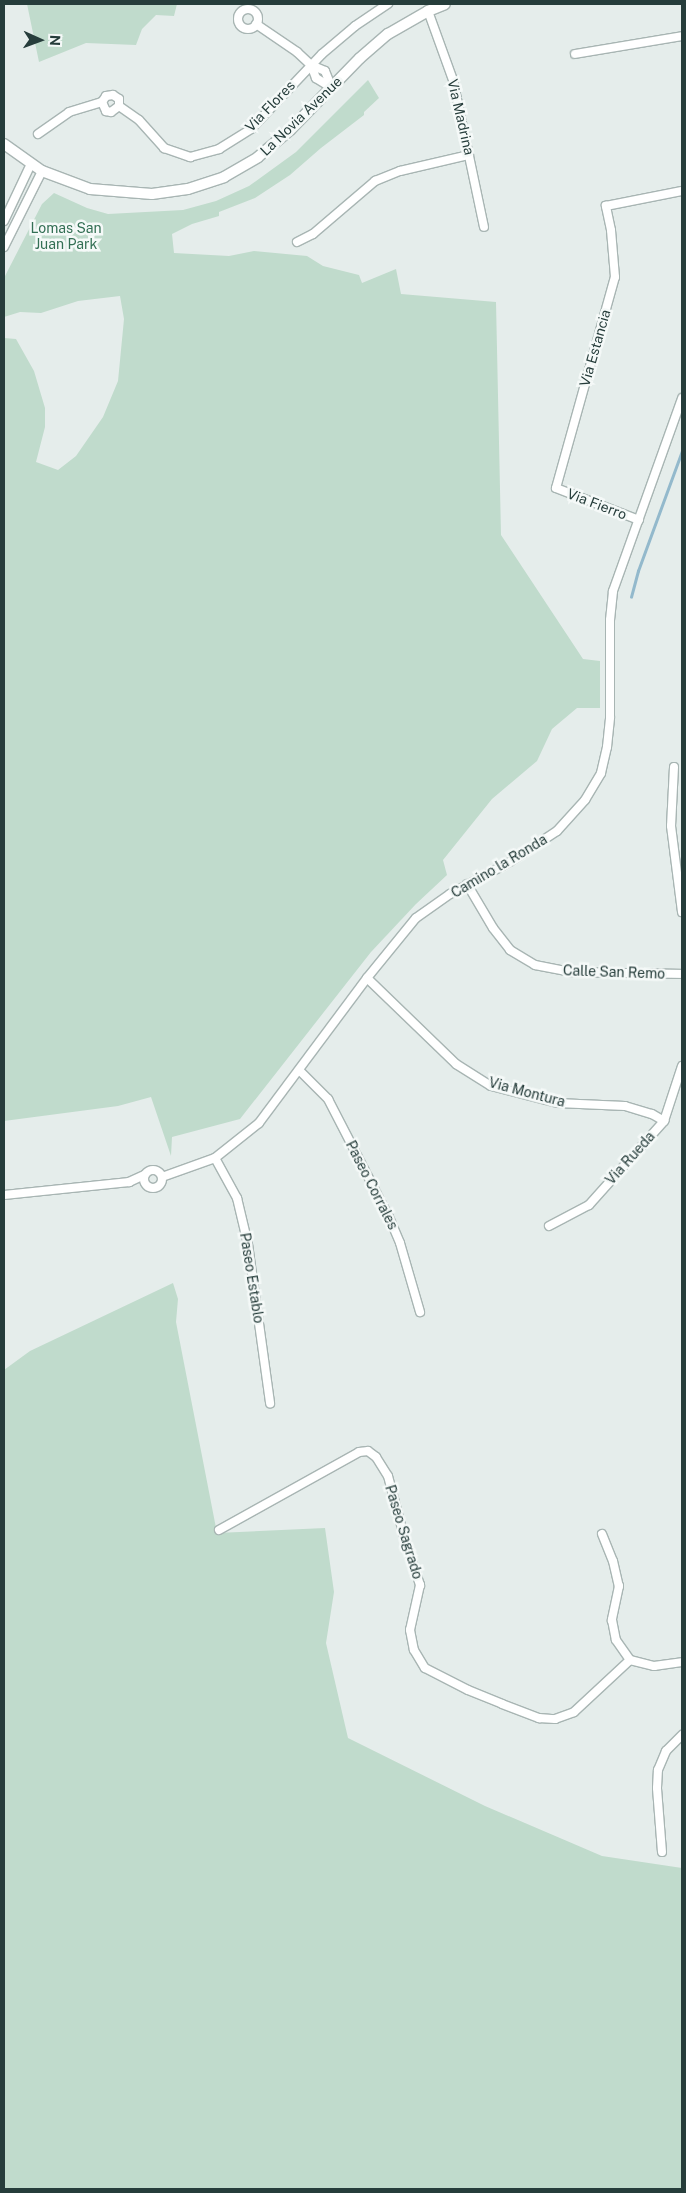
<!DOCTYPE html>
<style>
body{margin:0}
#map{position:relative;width:686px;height:2193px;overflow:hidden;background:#e5edeb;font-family:"Public Sans",sans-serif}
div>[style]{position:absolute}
.green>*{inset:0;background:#c0dbcc}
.stream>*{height:2.5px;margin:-1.25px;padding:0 1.25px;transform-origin:1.25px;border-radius:1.25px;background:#93b9cc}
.roads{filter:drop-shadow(1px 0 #a8b5b3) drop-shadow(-1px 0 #a8b5b3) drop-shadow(0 1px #a8b5b3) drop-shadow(0 -1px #a8b5b3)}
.street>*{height:8px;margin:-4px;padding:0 4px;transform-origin:4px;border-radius:4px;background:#fff}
.street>.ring{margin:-4px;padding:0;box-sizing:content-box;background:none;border:8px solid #fff;border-radius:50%}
.secondary>*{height:10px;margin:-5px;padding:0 5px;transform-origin:5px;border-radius:5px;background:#fff}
span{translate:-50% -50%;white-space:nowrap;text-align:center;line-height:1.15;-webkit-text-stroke:5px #f5f9f8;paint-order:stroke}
.street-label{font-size:14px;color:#263d3b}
.park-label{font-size:14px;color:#347055}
.frame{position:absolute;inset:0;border:5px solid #263d3b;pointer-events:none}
.north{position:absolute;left:15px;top:15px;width:50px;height:50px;-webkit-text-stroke:4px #f5f9f8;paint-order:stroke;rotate:92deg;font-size:14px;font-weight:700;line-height:20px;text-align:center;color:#263d3b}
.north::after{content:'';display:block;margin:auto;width:18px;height:22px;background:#263d3b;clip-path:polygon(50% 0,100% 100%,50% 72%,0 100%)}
</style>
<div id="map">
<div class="green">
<div style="clip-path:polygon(27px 4px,177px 4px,174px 16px,156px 15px,142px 29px,136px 45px,86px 43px,39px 62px)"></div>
<div style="clip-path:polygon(368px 80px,379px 98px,364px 112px,364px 115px,321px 148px,290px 175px,255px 198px,219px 212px,219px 216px,192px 224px,172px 234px,174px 253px,229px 256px,254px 251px,307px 256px,323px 266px,359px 275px,362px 283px,396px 269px,401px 294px,496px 302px,501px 535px,583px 659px,600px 661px,600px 708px,577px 708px,552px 729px,537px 761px,492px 799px,443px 860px,447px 875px,416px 904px,371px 952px,240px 1119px,172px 1137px,171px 1156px,151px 1097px,118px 1106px,4px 1121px,4px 338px,16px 339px,34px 371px,45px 408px,45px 427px,36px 462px,58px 470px,76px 456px,103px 417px,118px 381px,124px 319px,120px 296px,78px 301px,41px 313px,20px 312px,4px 317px,4px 278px,42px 204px,54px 193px,87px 208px,108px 214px,183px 210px,216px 201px,249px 186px,296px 152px)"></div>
<div style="clip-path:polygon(173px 1283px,178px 1299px,176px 1322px,217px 1533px,325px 1528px,334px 1592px,326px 1643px,348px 1738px,485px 1806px,602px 1856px,682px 1868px,682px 2189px,4px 2189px,4px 1370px,30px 1351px)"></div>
</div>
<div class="stream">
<div style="left:631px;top:597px;width:27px;rotate:-75deg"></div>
<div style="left:638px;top:571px;width:128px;rotate:-69.9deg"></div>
</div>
<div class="roads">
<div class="street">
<div class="ring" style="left:238px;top:9px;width:12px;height:12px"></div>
<div style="left:428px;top:11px;width:73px;rotate:70.1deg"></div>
<div style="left:453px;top:80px;width:150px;rotate:78.1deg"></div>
<div style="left:256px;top:24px;width:50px;rotate:34.3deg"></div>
<div style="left:297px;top:52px;width:19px;rotate:43deg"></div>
<div style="left:311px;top:65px;width:15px;rotate:23deg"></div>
<div style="left:325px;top:71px;width:18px;rotate:68deg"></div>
<div style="left:575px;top:54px;width:109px;rotate:-9.5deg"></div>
<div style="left:311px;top:65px;width:14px;rotate:69deg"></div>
<div style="left:316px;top:78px;width:19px;rotate:32deg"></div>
<div style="left:119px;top:106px;width:24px;rotate:35deg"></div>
<div style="left:139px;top:120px;width:38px;rotate:48deg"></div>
<div style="left:164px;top:148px;width:28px;rotate:19deg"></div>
<div style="left:190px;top:157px;width:30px;rotate:-15deg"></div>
<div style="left:219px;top:149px;width:38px;rotate:-32deg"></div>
<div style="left:251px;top:129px;width:103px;rotate:-46.6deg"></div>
<div style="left:322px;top:54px;width:43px;rotate:-40.3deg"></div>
<div style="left:355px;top:26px;width:40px;rotate:-34deg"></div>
<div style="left:38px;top:134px;width:38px;rotate:-35deg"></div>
<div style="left:69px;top:112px;width:34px;rotate:-17deg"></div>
<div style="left:102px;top:102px;width:7px;rotate:-56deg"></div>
<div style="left:106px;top:96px;width:7px;rotate:-8deg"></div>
<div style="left:113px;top:95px;width:7px;rotate:34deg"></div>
<div style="left:119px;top:99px;width:7px;rotate:90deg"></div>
<div style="left:119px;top:106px;width:10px;rotate:143deg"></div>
<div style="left:111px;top:112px;width:5px;rotate:-169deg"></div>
<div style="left:106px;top:111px;width:10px;rotate:-114deg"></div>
<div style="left:4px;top:221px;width:63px;rotate:-64.7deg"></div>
<div style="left:297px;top:242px;width:18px;rotate:-27deg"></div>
<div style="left:313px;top:234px;width:82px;rotate:-40.5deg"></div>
<div style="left:375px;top:181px;width:27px;rotate:-22deg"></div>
<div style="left:400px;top:171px;width:71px;rotate:-13.1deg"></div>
<div style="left:4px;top:247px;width:85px;rotate:-63.4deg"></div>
<div style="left:639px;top:520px;width:89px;rotate:-158.9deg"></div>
<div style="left:556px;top:488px;width:219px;rotate:-74.4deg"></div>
<div style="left:615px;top:277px;width:47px;rotate:-94.9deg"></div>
<div style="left:611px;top:230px;width:25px;rotate:-102deg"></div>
<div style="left:606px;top:206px;width:77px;rotate:-11.2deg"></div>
<div style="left:674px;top:767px;width:59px;rotate:92.9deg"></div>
<div style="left:671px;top:826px;width:87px;rotate:82.7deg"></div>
<div style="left:467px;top:884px;width:51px;rotate:59.4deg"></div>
<div style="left:493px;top:928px;width:28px;rotate:52deg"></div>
<div style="left:510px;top:950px;width:29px;rotate:31deg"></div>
<div style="left:535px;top:965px;width:36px;rotate:11deg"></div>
<div style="left:570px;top:972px;width:112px;rotate:1deg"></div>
<div style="left:367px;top:978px;width:124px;rotate:44deg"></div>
<div style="left:456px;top:1064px;width:41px;rotate:32.2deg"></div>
<div style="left:491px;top:1086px;width:68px;rotate:14.4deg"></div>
<div style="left:557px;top:1103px;width:68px;rotate:2.5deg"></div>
<div style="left:625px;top:1106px;width:28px;rotate:17deg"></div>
<div style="left:652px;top:1114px;width:14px;rotate:30deg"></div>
<div style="left:300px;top:1071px;width:40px;rotate:45deg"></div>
<div style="left:328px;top:1099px;width:133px;rotate:62.7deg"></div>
<div style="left:389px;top:1217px;width:28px;rotate:67deg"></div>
<div style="left:400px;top:1243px;width:72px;rotate:73.8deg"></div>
<div style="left:215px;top:1158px;width:46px;rotate:61.2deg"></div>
<div style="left:237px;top:1198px;width:47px;rotate:76.6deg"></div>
<div style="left:248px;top:1244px;width:161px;rotate:82.1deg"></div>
<div class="ring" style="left:144px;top:1170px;width:10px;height:10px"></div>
<div style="left:162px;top:1177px;width:56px;rotate:-19.7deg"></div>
<div style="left:215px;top:1158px;width:56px;rotate:-38.5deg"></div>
<div style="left:259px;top:1123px;width:181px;rotate:-53.3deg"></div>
<div style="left:367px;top:978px;width:77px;rotate:-50.8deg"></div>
<div style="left:416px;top:918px;width:42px;rotate:-35.2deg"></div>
<div style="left:450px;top:894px;width:68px;rotate:-28.1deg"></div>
<div style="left:510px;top:862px;width:56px;rotate:-33.4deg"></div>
<div style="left:557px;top:831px;width:42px;rotate:-47.9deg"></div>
<div style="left:585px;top:800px;width:31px;rotate:-59deg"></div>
<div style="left:601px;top:773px;width:27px;rotate:-77deg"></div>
<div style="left:607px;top:747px;width:30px;rotate:-84deg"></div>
<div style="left:610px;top:717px;width:97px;rotate:-90deg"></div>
<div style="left:610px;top:620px;width:29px;rotate:-84deg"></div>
<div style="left:613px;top:591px;width:205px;rotate:-70.3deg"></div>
<div style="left:4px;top:1195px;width:126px;rotate:-5.9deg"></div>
<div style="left:129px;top:1182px;width:17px;rotate:-25deg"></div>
<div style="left:549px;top:1226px;width:45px;rotate:-27.7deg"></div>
<div style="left:589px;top:1205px;width:113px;rotate:-48.2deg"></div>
<div style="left:664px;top:1121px;width:58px;rotate:-71.9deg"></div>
<div style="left:219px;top:1530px;width:160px;rotate:-29.1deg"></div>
<div style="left:359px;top:1452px;width:9px;rotate:-6deg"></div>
<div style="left:368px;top:1451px;width:10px;rotate:37deg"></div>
<div style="left:376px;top:1457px;width:22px;rotate:58deg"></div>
<div style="left:388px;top:1476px;width:62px;rotate:75.1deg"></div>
<div style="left:404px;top:1536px;width:52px;rotate:71.9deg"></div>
<div style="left:420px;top:1585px;width:46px;rotate:102.5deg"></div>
<div style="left:410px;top:1630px;width:20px;rotate:79deg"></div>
<div style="left:414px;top:1650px;width:21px;rotate:59deg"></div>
<div style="left:425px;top:1668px;width:48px;rotate:27.1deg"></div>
<div style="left:468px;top:1690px;width:37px;rotate:22deg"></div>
<div style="left:502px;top:1704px;width:40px;rotate:21deg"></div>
<div style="left:539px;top:1718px;width:16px;rotate:4deg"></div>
<div style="left:555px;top:1719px;width:20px;rotate:-20deg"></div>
<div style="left:574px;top:1712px;width:76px;rotate:-42.9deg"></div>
<div style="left:602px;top:1534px;width:29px;rotate:68deg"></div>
<div style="left:613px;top:1561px;width:26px;rotate:77deg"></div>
<div style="left:619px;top:1586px;width:35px;rotate:102deg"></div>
<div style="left:612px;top:1620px;width:20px;rotate:79deg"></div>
<div style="left:616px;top:1640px;width:24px;rotate:55deg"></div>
<div style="left:630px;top:1660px;width:25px;rotate:14deg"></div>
<div style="left:654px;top:1666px;width:28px;rotate:-8deg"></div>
<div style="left:662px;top:1852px;width:64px;rotate:-94.5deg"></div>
<div style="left:657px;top:1788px;width:18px;rotate:-87deg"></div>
<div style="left:658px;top:1770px;width:21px;rotate:-67deg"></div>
<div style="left:666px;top:1751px;width:23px;rotate:-45deg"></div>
</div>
<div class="secondary">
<div style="left:4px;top:144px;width:47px;rotate:35.4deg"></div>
<div style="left:42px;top:171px;width:51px;rotate:20.6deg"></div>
<div style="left:90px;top:189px;width:62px;rotate:4.6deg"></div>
<div style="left:152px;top:194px;width:36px;rotate:-8deg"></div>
<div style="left:188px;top:189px;width:38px;rotate:-18deg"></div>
<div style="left:224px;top:177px;width:39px;rotate:-30deg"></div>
<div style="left:258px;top:157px;width:42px;rotate:-40.2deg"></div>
<div style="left:290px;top:130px;width:100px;rotate:-45.8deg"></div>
<div style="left:360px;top:58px;width:37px;rotate:-41deg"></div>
<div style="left:388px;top:34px;width:46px;rotate:-29.9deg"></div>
<div style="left:428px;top:11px;width:18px;rotate:-22deg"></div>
</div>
</div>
<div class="street-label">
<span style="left:270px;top:106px;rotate:-46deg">Via Flores</span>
<span style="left:301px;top:116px;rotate:-44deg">La Novia Avenue</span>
<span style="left:461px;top:117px;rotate:77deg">Via Madrina</span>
<span style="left:595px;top:348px;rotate:-74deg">Via Estancia</span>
<span style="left:597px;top:504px;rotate:21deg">Via Fierro</span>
<span style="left:499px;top:866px;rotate:-31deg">Camino la Ronda</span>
<span style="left:614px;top:972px;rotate:2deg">Calle San Remo</span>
<span style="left:527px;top:1092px;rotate:15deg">Via Montura</span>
<span style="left:630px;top:1158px;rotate:-48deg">Via Rueda</span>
<span style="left:372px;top:1185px;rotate:63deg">Paseo Corrales</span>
<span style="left:252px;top:1278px;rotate:81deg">Paseo Establo</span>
<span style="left:404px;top:1532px;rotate:73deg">Paseo Sagrado</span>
</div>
<div class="park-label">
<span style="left:66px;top:236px">Lomas San<br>Juan Park</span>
</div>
<div class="frame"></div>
<div class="north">N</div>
</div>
